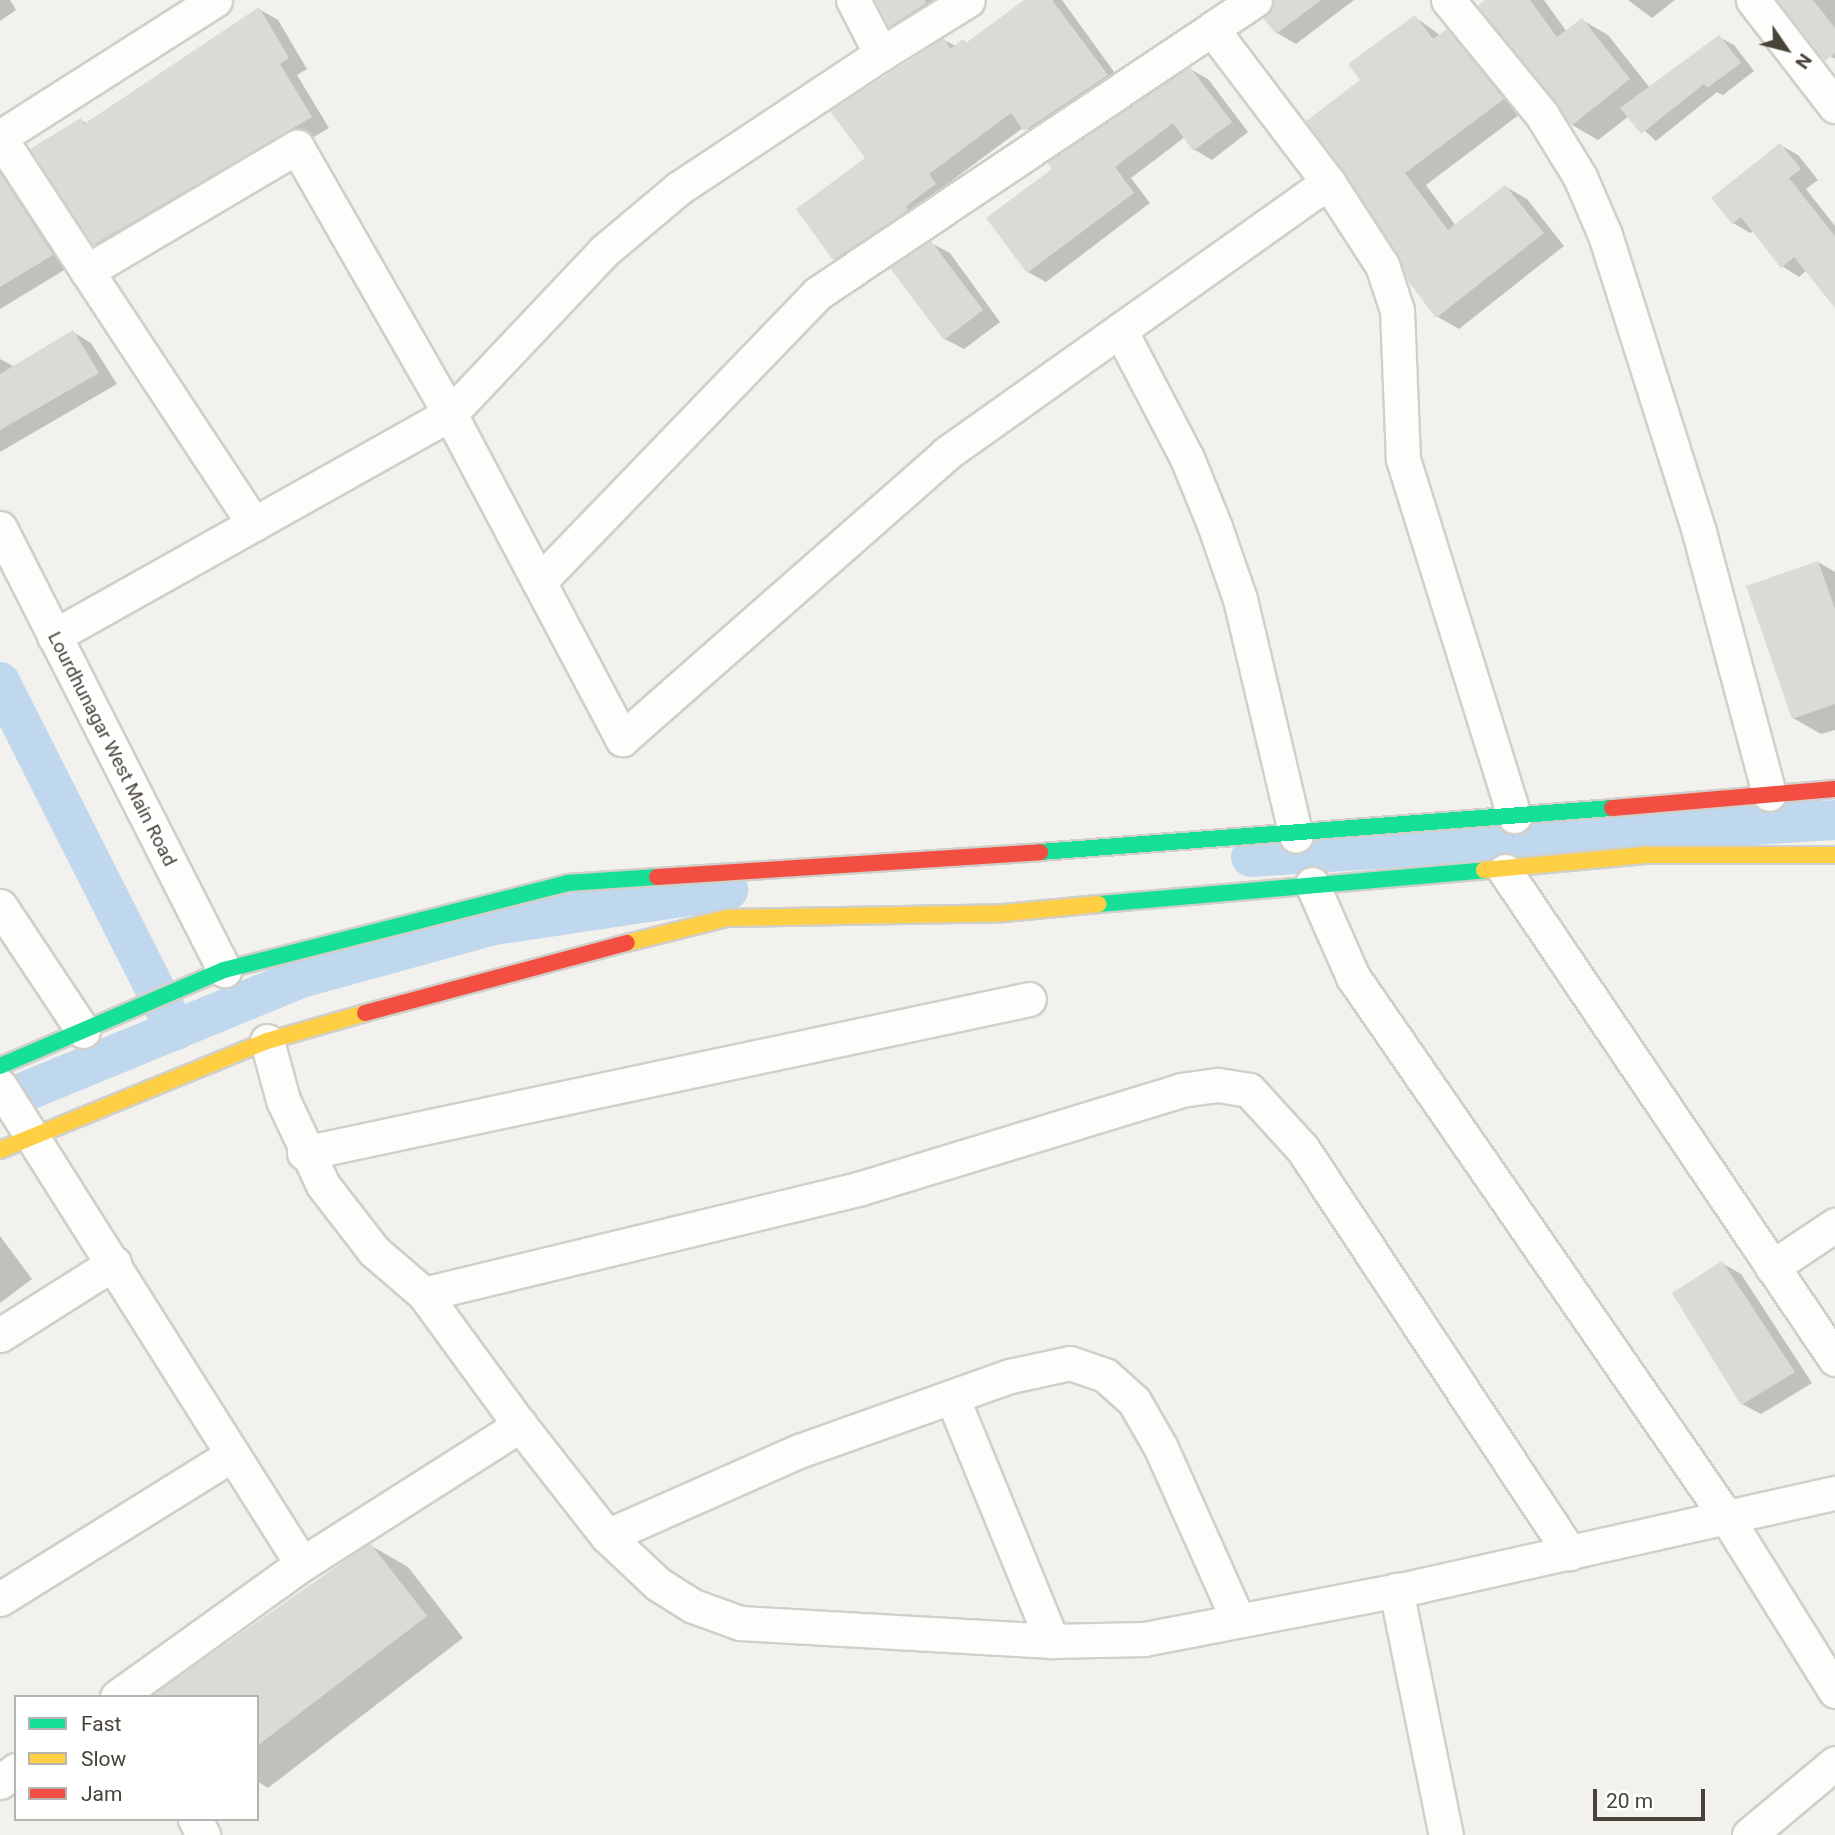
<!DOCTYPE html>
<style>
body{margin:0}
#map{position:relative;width:1835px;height:1835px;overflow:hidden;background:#f3f1ed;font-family:Roboto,sans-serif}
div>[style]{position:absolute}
.shadow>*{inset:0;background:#0003}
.canal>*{height:40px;margin:-20px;padding:0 20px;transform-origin:20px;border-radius:20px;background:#c0d8ee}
.building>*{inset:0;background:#dcdad5}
.roads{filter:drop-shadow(2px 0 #d1cfca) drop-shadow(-2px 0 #d1cfca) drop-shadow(0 2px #d1cfca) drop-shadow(0 -2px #d1cfca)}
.street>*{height:33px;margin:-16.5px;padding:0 16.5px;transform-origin:16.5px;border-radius:16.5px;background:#fdfdfc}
.fast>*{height:16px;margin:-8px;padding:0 8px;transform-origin:8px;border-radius:8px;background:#16e098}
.slow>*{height:16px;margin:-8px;padding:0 8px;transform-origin:8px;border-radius:8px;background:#ffcf43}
.jam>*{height:16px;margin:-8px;padding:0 8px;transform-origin:8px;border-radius:8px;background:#f24e42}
span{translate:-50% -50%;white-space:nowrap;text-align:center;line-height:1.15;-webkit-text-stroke:7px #fff;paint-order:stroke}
.street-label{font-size:19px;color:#494439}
.legend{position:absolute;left:14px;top:1695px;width:245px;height:126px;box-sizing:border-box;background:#fff;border:2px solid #b6b4b0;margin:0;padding:9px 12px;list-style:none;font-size:21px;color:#494439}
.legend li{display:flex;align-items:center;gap:14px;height:35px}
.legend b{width:35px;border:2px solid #b6b4b0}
.north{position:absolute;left:1751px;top:14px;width:70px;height:70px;-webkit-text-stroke:5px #fff;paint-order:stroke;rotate:125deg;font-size:19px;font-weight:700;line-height:28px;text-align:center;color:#494439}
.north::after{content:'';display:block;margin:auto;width:24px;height:32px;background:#494439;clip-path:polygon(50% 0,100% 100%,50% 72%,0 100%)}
.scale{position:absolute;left:1593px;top:1789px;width:112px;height:32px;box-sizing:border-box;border:4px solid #494439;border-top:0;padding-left:9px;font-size:21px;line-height:24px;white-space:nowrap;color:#494439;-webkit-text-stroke:5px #fff;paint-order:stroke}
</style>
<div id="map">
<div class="shadow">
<div style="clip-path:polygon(0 0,10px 0,16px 10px,0 21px)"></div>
<div style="clip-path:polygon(877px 0,937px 0,908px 36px,890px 25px)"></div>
<div style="clip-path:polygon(1027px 0,1062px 0,1125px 87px,1044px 141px,1024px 127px,946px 185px,954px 195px,853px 269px,834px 258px,867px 159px,944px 40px,956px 46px,963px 41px,968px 44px)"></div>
<div style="clip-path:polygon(1276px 0,1354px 0,1296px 44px,1277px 33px)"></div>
<div style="clip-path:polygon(1488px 0,1544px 0,1567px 32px,1582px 20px,1608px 35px,1650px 88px,1719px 37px,1734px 45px,1754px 71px,1723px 95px,1717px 92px,1656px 141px,1629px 116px,1598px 140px,1572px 125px)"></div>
<div style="clip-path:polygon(1628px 0,1675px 0,1652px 18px)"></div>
<div style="clip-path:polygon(1780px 0,1835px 0,1835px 59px,1818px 49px)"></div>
<div style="clip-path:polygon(259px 9px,278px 20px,307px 69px,297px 75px,329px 128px,113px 255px,94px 244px,81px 120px,88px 124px)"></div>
<div style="clip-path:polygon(1415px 17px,1441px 36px,1447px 31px,1468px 43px,1524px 111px,1426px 185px,1456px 226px,1506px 187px,1527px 199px,1564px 246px,1459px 329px,1438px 317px,1363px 80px)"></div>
<div style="clip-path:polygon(1190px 69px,1208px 79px,1248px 132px,1212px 160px,1195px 150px,1185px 137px,1131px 178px,1150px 203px,1046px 282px,1028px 272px,1055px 169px)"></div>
<div style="clip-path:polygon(1780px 145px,1798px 155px,1818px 180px,1806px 189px,1835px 226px,1835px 305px,1807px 270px,1799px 277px,1782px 266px,1754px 231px,1750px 233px,1733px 223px)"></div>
<div style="clip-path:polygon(0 172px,16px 181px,71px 266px,0 309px)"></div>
<div style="clip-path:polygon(931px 243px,950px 253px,1000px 322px,964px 349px,945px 339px)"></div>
<div style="clip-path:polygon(73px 332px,91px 343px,117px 384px,0 452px,0 359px,15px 367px)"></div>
<div style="clip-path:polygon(1818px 562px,1835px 572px,1835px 730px,1821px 734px,1793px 718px)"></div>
<div style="clip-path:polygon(0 1236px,32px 1279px,0 1303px)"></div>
<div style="clip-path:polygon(1722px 1263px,1741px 1274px,1812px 1383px,1761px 1414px,1742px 1404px)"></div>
<div style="clip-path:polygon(370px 1545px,408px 1567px,463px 1638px,268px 1788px,257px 1781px,257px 1697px)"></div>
</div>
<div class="canal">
<div style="left:0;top:682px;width:390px;rotate:63.2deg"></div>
<div style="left:1251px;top:857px;width:585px;rotate:-3.63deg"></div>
<div style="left:0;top:1102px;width:326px;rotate:-22.4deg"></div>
<div style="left:301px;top:978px;width:200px;rotate:-15.4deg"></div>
<div style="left:494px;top:925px;width:237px;rotate:-8.5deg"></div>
</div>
<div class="building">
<div style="clip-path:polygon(875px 0,925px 0,926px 3px,889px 27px)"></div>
<div style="clip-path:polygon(1024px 0,1052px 0,1108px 75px,1024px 131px,1011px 113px,929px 174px,936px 184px,906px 206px,908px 210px,833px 260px,796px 209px,865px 158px,830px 111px,944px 38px,950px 49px,963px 39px,966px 43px)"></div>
<div style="clip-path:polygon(1274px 0,1321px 0,1276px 34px,1263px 18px)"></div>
<div style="clip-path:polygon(1485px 0,1530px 0,1557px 37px,1582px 18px,1630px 79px,1571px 126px,1478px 6px)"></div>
<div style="clip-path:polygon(1777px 0,1813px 0,1835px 28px,1835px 53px,1825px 61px)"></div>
<div style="clip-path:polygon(259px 7px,289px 58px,280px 64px,312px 117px,93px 245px,30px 149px,81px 118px,84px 124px)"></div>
<div style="clip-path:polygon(1415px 15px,1433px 39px,1447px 29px,1504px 99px,1405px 173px,1448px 230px,1505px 185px,1544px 233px,1436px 318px,1408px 281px,1398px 255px,1344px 172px,1306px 121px,1360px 80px,1348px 64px)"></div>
<div style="clip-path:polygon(1719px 35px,1741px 63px,1707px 88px,1704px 84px,1641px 134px,1620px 108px)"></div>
<div style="clip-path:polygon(1190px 67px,1232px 122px,1193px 151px,1173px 123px,1115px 167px,1134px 193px,1027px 273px,986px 218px,1052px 169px,1047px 162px)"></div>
<div style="clip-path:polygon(1780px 143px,1801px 169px,1789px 178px,1835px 236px,1835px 308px,1794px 257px,1781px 268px,1741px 217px,1732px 224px,1711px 198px)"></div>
<div style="clip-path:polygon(0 173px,53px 255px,0 287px)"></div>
<div style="clip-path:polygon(931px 241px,983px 310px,944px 340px,890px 268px)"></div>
<div style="clip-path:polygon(73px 330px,99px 373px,0 430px,0 374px)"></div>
<div style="clip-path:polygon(1818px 561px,1835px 609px,1835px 704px,1792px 719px,1746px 586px)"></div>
<div style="clip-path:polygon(1722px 1261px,1795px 1372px,1741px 1405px,1672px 1293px)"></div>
<div style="clip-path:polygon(370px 1543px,427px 1616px,257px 1746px,257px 1697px,150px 1697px)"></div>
</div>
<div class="roads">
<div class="street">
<div style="left:853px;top:0;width:61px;rotate:62.6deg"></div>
<div style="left:881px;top:54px;width:102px;rotate:-31.8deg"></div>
<div style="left:1448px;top:0;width:149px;rotate:50.7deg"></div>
<div style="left:1542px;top:115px;width:73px;rotate:58.5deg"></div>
<div style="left:1580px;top:177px;width:63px;rotate:66.7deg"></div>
<div style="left:1605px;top:235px;width:312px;rotate:72.4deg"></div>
<div style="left:1699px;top:532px;width:271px;rotate:75deg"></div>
<div style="left:1753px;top:0;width:134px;rotate:52.3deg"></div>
<div style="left:0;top:137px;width:255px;rotate:-32.5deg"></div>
<div style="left:0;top:138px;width:159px;rotate:56.8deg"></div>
<div style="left:87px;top:271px;width:244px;rotate:-30.6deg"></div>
<div style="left:297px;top:147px;width:308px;rotate:60.2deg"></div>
<div style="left:450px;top:414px;width:190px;rotate:62.1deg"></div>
<div style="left:539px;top:582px;width:402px;rotate:-46deg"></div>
<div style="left:818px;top:293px;width:526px;rotate:-33.84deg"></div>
<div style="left:1328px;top:182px;width:99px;rotate:57deg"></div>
<div style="left:1382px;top:265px;width:47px;rotate:71.6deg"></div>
<div style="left:1397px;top:310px;width:149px;rotate:87.7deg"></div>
<div style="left:1403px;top:459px;width:374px;rotate:72.7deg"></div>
<div style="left:87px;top:271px;width:303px;rotate:56.6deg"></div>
<div style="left:1120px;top:330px;width:144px;rotate:62.4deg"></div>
<div style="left:1187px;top:458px;width:74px;rotate:67.9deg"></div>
<div style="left:1215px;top:527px;width:76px;rotate:70.9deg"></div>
<div style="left:1240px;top:599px;width:243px;rotate:76.7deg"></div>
<div style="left:0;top:528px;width:496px;rotate:63.1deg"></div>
<div style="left:539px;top:582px;width:178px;rotate:62.1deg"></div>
<div style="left:622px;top:739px;width:433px;rotate:-41.3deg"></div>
<div style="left:947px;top:453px;width:468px;rotate:-35.4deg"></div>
<div style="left:1328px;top:182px;width:192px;rotate:-127.2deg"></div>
<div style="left:54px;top:636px;width:454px;rotate:-29.3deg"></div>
<div style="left:450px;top:414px;width:224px;rotate:-46.6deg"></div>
<div style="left:604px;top:251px;width:98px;rotate:-40deg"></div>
<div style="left:679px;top:188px;width:242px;rotate:-33.6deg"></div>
<div style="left:1505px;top:871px;width:589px;rotate:55.93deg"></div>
<div style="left:1312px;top:884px;width:102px;rotate:66.2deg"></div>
<div style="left:1353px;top:977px;width:658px;rotate:55.34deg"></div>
<div style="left:1727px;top:1518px;width:204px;rotate:58deg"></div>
<div style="left:0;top:906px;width:150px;rotate:56.4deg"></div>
<div style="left:267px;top:1041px;width:61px;rotate:74.8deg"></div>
<div style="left:283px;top:1100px;width:94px;rotate:64.8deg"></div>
<div style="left:323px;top:1185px;width:83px;rotate:52.3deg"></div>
<div style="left:374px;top:1251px;width:66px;rotate:40.7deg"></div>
<div style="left:424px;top:1294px;width:162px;rotate:53.8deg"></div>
<div style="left:0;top:1086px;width:565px;rotate:57.72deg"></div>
<div style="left:304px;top:1153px;width:741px;rotate:-11.99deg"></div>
<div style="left:1772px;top:1267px;width:76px;rotate:-33.7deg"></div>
<div style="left:424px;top:1294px;width:447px;rotate:-13.6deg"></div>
<div style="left:858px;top:1189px;width:338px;rotate:-17deg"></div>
<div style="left:1181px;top:1090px;width:37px;rotate:-8deg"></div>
<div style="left:1218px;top:1085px;width:31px;rotate:9deg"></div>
<div style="left:1249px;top:1090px;width:79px;rotate:47.6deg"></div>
<div style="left:1302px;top:1148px;width:486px;rotate:56.5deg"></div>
<div style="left:0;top:1335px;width:135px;rotate:-32.3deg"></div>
<div style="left:952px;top:1397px;width:264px;rotate:67.7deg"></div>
<div style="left:607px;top:1536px;width:210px;rotate:-23.9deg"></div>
<div style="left:799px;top:1451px;width:224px;rotate:-19.6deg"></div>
<div style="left:1010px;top:1376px;width:61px;rotate:-12.2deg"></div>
<div style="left:1070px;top:1363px;width:37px;rotate:19deg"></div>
<div style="left:1105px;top:1375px;width:39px;rotate:42deg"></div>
<div style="left:1134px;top:1401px;width:54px;rotate:60.1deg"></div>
<div style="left:1161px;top:1448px;width:186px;rotate:65.9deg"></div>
<div style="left:1396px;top:1590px;width:250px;rotate:78.5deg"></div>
<div style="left:0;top:1599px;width:274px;rotate:-31.9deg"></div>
<div style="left:117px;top:1697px;width:228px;rotate:-35.7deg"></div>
<div style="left:302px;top:1564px;width:259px;rotate:-32.5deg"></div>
<div style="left:520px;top:1425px;width:141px;rotate:51.9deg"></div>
<div style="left:607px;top:1536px;width:70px;rotate:43.3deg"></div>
<div style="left:658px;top:1584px;width:41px;rotate:32.2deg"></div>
<div style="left:693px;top:1606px;width:50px;rotate:19.9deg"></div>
<div style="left:740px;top:1623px;width:313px;rotate:3.3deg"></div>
<div style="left:1052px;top:1641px;width:92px;rotate:-1.2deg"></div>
<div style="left:1144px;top:1639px;width:279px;rotate:-10.9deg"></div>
<div style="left:1418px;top:1586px;width:427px;rotate:-12.6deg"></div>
<div style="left:0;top:1782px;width:20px;rotate:-37deg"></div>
<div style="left:195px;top:1819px;width:18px;rotate:63deg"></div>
<div style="left:1749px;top:1835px;width:112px;rotate:-39.9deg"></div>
</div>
<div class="fast">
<div style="left:1040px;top:852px;width:574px;rotate:-4.4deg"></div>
<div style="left:1099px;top:904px;width:386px;rotate:-5deg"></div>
<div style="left:0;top:1066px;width:244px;rotate:-23.2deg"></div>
<div style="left:224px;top:970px;width:354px;rotate:-14.2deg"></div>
<div style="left:567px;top:883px;width:90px;rotate:-3.8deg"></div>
</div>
<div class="slow">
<div style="left:1484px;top:870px;width:162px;rotate:-5.3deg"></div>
<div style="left:1645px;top:855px;width:190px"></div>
<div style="left:627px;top:943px;width:103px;rotate:-14deg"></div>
<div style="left:727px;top:918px;width:277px;rotate:-1deg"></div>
<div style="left:1004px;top:913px;width:95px;rotate:-5.4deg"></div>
<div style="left:0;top:1150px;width:288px;rotate:-22.2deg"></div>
<div style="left:267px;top:1041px;width:102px;rotate:-15.9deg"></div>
</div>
<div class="jam">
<div style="left:1612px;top:808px;width:224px;rotate:-4.9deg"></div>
<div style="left:657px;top:877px;width:384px;rotate:-3.7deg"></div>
<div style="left:365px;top:1013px;width:271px;rotate:-15deg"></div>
</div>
</div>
<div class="street-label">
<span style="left:112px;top:749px;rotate:63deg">Lourdhunagar West Main Road</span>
</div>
<ul class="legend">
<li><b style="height:9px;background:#16e098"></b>Fast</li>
<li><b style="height:9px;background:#ffcf43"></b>Slow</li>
<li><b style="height:9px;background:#f24e42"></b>Jam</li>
</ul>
<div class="north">N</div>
<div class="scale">20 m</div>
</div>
